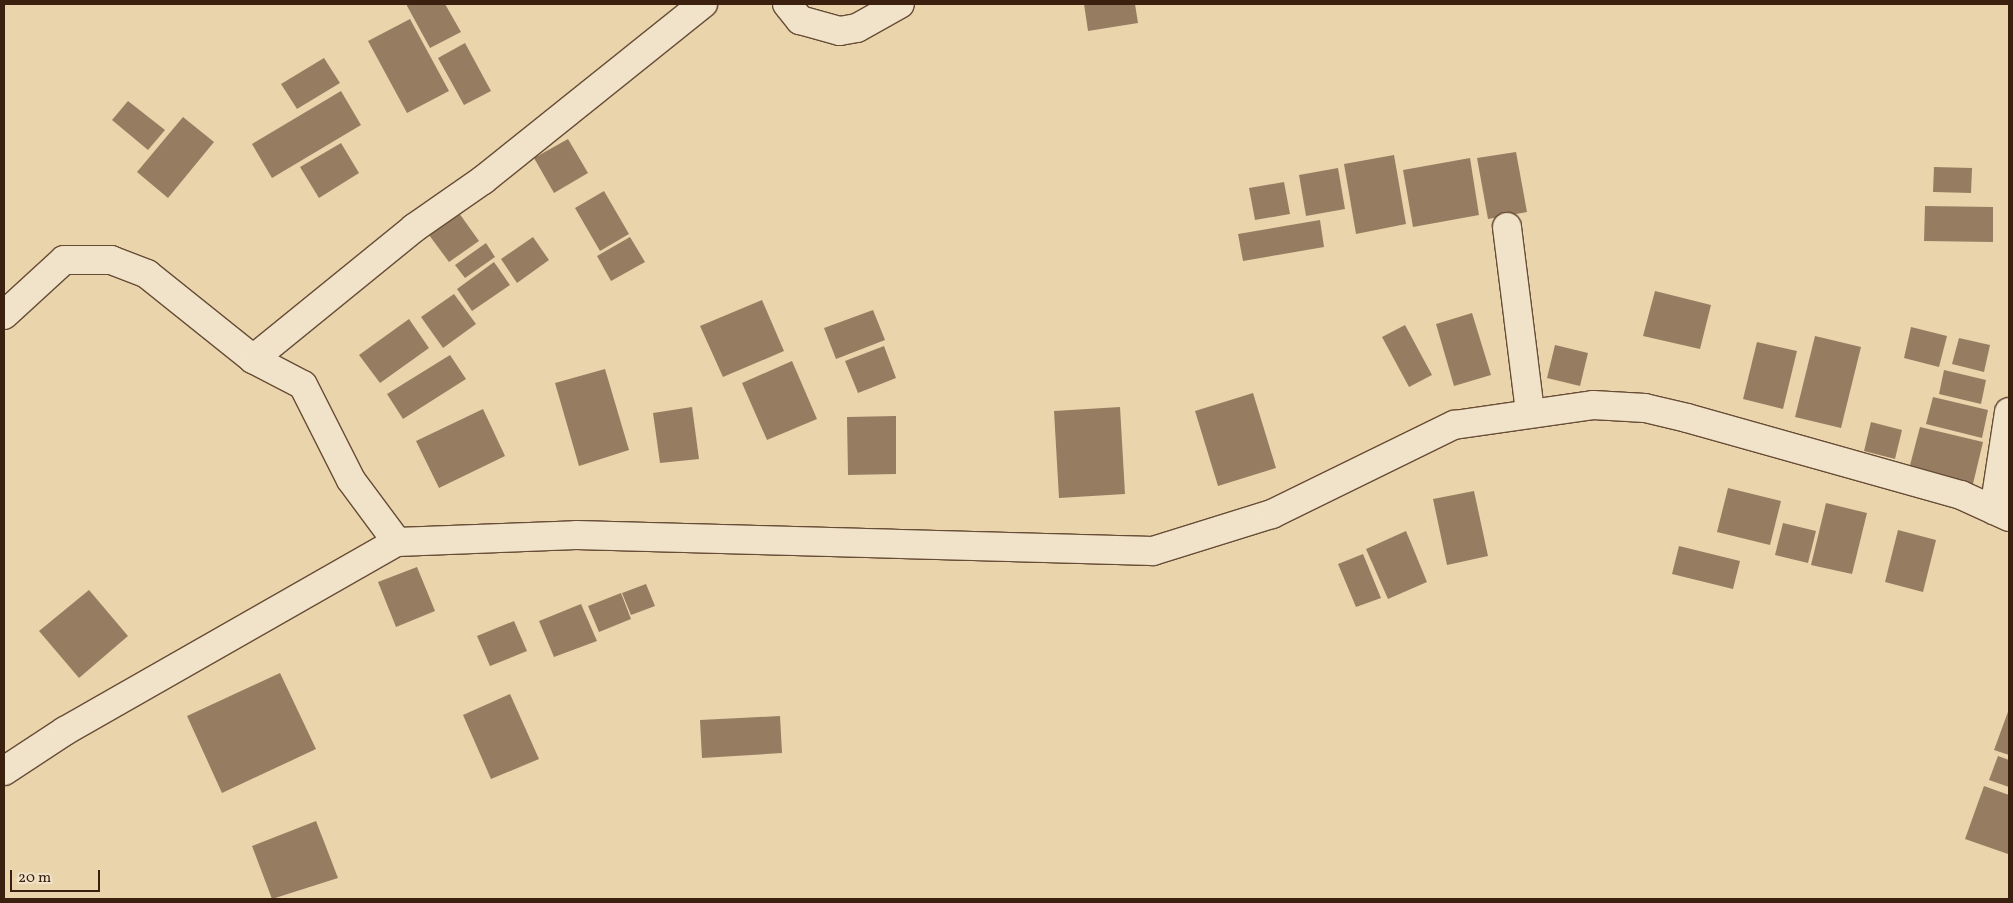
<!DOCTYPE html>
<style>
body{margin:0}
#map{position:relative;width:2013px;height:903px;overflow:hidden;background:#ead4ac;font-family:Vollkorn,serif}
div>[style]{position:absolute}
.building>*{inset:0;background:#967d61}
.roads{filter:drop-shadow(1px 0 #674c36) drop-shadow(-1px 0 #674c36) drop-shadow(0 1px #674c36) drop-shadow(0 -1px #674c36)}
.minor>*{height:28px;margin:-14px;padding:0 14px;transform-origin:14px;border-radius:14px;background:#f1e3c9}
span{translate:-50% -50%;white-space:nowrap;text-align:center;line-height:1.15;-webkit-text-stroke:4px #f1e3c9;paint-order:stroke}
.frame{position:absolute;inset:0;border:5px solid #3b1f0f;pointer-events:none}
.scale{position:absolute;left:10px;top:870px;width:90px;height:22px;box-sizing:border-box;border:2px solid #3b1f0f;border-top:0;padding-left:6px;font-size:15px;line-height:18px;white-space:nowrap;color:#3b1f0f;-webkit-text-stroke:4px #f1e3c9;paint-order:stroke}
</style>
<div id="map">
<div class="building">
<div style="clip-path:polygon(406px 4px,445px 4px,461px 32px,430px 48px)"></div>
<div style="clip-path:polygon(1084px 4px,1135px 4px,1138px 23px,1088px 31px)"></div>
<div style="clip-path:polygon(410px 19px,449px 91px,407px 113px,368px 41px)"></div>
<div style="clip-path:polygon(465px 43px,491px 91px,464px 105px,438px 58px)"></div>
<div style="clip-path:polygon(324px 58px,340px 83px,297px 109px,281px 84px)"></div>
<div style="clip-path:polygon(341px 91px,361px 125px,272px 178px,252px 144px)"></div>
<div style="clip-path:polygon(128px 101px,165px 130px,148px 150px,112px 120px)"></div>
<div style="clip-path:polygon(183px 117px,214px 142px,168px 198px,137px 172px)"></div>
<div style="clip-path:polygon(568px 139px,588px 173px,554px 193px,534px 158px)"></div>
<div style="clip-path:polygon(341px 143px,359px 173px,319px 198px,300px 167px)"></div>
<div style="clip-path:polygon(1516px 152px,1527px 212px,1488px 219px,1477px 158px)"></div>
<div style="clip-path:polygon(1394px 155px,1406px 224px,1356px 234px,1344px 164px)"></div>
<div style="clip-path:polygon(1470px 158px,1479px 215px,1413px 227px,1403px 170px)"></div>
<div style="clip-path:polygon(1934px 167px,1972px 168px,1971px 193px,1933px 192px)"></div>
<div style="clip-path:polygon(1338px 168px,1345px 209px,1306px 216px,1299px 175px)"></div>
<div style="clip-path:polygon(1284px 182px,1290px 214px,1255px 220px,1249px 188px)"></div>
<div style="clip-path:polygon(604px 191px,629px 234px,600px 251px,575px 208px)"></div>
<div style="clip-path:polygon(1925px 206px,1993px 207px,1993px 242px,1924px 241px)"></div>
<div style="clip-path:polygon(459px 213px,479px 241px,449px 262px,429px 235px)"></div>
<div style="clip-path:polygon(1320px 220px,1324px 247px,1243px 261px,1238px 234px)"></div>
<div style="clip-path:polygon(533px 237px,549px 260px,517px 283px,501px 259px)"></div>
<div style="clip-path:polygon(630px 237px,645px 262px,611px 281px,597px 256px)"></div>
<div style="clip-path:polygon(486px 243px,495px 257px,465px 278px,455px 265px)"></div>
<div style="clip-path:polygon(494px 262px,510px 285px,472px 311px,457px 289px)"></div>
<div style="clip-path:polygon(1655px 291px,1711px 305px,1700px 349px,1643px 336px)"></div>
<div style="clip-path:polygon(454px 294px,476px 324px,443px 348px,421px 317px)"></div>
<div style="clip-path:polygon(762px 300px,784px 351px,723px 377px,700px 326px)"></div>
<div style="clip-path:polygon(873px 310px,885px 340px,836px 359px,824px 328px)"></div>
<div style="clip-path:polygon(1472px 313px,1491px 375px,1454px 386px,1436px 324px)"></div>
<div style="clip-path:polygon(409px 319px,429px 348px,380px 383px,359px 355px)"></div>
<div style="clip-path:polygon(1405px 325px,1432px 375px,1409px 387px,1382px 337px)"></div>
<div style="clip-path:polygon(1911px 327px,1947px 336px,1939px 367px,1904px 358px)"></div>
<div style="clip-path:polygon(1815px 336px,1861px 347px,1841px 428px,1795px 417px)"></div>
<div style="clip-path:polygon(1959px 338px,1990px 345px,1984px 372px,1952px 364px)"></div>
<div style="clip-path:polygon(1757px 342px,1797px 351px,1783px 409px,1743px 399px)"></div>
<div style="clip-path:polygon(1555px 345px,1588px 353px,1580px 386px,1547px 378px)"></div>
<div style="clip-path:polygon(884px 346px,896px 378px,858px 393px,845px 361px)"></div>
<div style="clip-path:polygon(450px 355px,466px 379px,403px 419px,387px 394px)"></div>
<div style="clip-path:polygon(792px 361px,817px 419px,767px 440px,742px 383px)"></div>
<div style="clip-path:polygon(605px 369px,629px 450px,579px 466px,555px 383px)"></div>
<div style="clip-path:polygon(1944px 370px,1986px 380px,1981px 404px,1939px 394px)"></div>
<div style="clip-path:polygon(1253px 393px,1276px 468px,1218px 486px,1195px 411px)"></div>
<div style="clip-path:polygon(1933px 397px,1988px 410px,1982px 438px,1926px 424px)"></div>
<div style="clip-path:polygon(692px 407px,699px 459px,660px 463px,653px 413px)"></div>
<div style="clip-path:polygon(1120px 407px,1125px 494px,1059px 498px,1054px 411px)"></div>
<div style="clip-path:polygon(483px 409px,505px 456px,439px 488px,416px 441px)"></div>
<div style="clip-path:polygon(896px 416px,896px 474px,848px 475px,847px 417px)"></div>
<div style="clip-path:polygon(1871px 422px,1902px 430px,1895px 459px,1864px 451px)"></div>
<div style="clip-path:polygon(1920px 427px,1983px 442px,1973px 484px,1909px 469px)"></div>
<div style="clip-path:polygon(1728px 488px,1781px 501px,1770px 545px,1717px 532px)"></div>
<div style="clip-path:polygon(1474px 491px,1488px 556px,1447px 565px,1433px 499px)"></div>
<div style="clip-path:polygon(1826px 503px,1867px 513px,1852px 574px,1811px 565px)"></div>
<div style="clip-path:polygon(1783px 523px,1816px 531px,1808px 563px,1775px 555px)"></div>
<div style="clip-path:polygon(1898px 530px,1936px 540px,1923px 592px,1885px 582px)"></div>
<div style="clip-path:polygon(1406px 531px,1427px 582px,1388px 599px,1366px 549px)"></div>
<div style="clip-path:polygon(1679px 546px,1740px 561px,1733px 589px,1672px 574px)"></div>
<div style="clip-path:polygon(1363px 554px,1381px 598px,1356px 607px,1338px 564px)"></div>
<div style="clip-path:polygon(417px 567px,435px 611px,396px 627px,378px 582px)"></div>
<div style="clip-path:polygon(646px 584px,655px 606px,631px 615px,622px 593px)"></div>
<div style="clip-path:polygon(89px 590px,128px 636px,79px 678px,39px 631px)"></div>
<div style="clip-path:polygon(621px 593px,631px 619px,599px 632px,588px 606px)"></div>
<div style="clip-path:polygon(581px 604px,597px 641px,554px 657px,539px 621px)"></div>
<div style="clip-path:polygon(514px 621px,527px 651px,490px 666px,477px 636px)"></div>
<div style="clip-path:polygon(280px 673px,316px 749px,222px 793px,187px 716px)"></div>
<div style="clip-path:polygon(510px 694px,539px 759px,491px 779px,463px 715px)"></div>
<div style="clip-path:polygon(2009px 709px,2009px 755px,1994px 750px)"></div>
<div style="clip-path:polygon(780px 716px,782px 753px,702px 758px,700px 720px)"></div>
<div style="clip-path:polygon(1998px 756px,2009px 760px,2009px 787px,1989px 780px)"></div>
<div style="clip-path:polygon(1984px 786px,2009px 795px,2008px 854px,1965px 839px)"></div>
<div style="clip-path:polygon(316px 821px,338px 878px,272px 899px,252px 846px)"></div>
</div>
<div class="roads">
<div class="minor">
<div style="left:787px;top:4px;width:21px;rotate:51deg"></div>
<div style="left:800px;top:20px;width:41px;rotate:15.4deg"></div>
<div style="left:840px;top:31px;width:17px;rotate:-10deg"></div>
<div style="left:857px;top:28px;width:49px;rotate:-29.2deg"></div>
<div style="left:1507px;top:227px;width:186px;rotate:82.9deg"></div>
<div style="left:4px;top:315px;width:81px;rotate:-42.5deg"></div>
<div style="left:64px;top:260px;width:47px"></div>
<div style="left:111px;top:260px;width:39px;rotate:21deg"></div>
<div style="left:147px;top:274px;width:136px;rotate:38.7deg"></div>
<div style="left:253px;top:359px;width:56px;rotate:27.5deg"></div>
<div style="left:303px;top:385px;width:106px;rotate:63.2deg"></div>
<div style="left:351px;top:480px;width:77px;rotate:53.4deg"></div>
<div style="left:253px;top:359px;width:208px;rotate:-39.1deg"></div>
<div style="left:414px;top:228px;width:84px;rotate:-34.8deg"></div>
<div style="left:483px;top:180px;width:282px;rotate:-38.7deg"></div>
<div style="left:1994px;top:510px;width:99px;rotate:-81.3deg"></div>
<div style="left:4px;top:771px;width:73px;rotate:-33.3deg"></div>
<div style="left:65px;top:731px;width:382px;rotate:-29.7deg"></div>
<div style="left:397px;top:542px;width:179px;rotate:-2.2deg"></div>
<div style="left:576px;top:535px;width:577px;rotate:1.59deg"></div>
<div style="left:1153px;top:551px;width:125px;rotate:-17.3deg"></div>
<div style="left:1272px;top:514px;width:203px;rotate:-26.1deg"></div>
<div style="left:1454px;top:425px;width:140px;rotate:-8.2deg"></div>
<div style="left:1593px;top:405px;width:52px;rotate:3.3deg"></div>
<div style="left:1645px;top:408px;width:43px;rotate:13.4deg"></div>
<div style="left:1687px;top:418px;width:285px;rotate:15.7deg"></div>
<div style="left:1961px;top:495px;width:53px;rotate:24.6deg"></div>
</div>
</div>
<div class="frame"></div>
<div class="scale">20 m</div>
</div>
